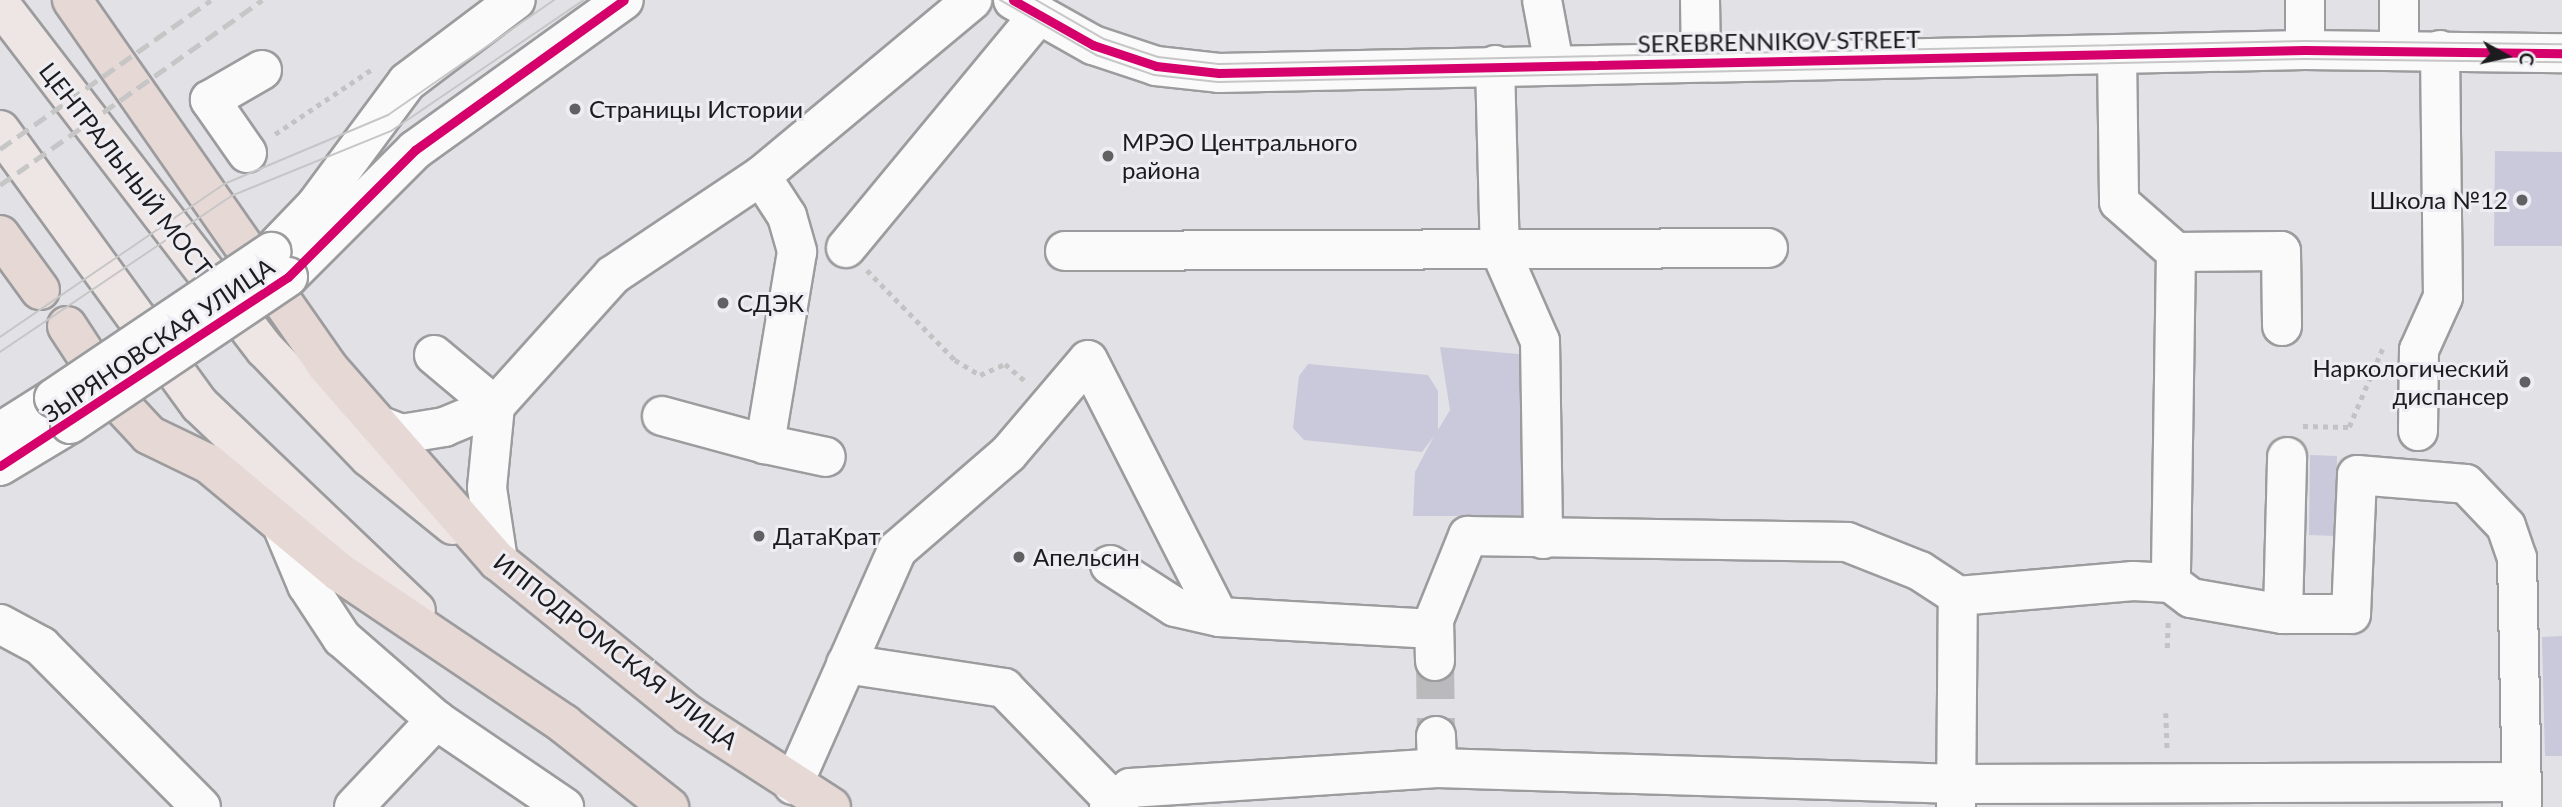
<!DOCTYPE html>
<meta charset="utf-8">
<style>
body{margin:0}
#map{position:relative;width:2562px;height:807px;overflow:hidden;background:#e2e1e5;font-family:Lato,sans-serif}
div>[style]{position:absolute}
.green>*{inset:0;background:#cac8db}
.minor-tunnel>*{height:38px;margin-top:-19px;transform-origin:0;background:repeating-linear-gradient(90deg,#bababd 0 38px,transparent 0 57px)}
.path>*{height:4.5px;margin-top:-2.25px;transform-origin:0;background:repeating-linear-gradient(90deg,#c3c3c3 0 5px,transparent 0 10px)}
.roads{filter:drop-shadow(2px 0 #9c9c9e) drop-shadow(-2px 0 #9c9c9e) drop-shadow(0 2px #9c9c9e) drop-shadow(0 -2px #9c9c9e)}
.minor>*{height:38px;margin:-19px;padding:0 19px;transform-origin:19px;border-radius:19px;background:#fbfafb}
.major>*{height:38px;margin:-19px;padding:0 19px;transform-origin:19px;border-radius:19px;background:#eee6e4}
.highway>*{height:38px;margin:-19px;padding:0 19px;transform-origin:19px;border-radius:19px;background:#e6d8d5}
.tram>*{height:2px;margin:-1px;padding:0 1px;transform-origin:1px;border-radius:1px;background:#c6c6c6}
.rail>*{height:5px;margin-top:-2.5px;transform-origin:0;background:repeating-linear-gradient(90deg,#c6c6c6 0 14px,transparent 0 21px)}
.bridges{filter:drop-shadow(2px 0 #9c9c9e) drop-shadow(-2px 0 #9c9c9e) drop-shadow(0 2px #9c9c9e) drop-shadow(0 -2px #9c9c9e)}
.minor-bridge>*{height:38px;margin:-19px;padding:0 19px;transform-origin:19px;border-radius:19px;background:#fbfafb}
.cycleway>*{height:9px;margin:-4.5px;padding:0 4.5px;transform-origin:4.5px;border-radius:4.5px;background:#d6006c}
.dots>*{width:19px;height:19px;translate:-50% -50%;box-sizing:border-box;border:4px solid #eeedf3;border-radius:50%}
span{translate:-50% -50%;white-space:nowrap;text-align:center;line-height:1.15;-webkit-text-stroke:6px #eeedf3;paint-order:stroke}
.street-label{font-size:24px;color:#1c1c1e}
.poi-label{font-size:24px;color:#1c1c1e}
.left{translate:0 -50%;text-align:left}
.right{translate:-100% -50%;text-align:right}
.north{position:absolute;left:2471px;top:21px;width:70px;height:70px;-webkit-text-stroke:5px #eeedf3;paint-order:stroke;rotate:98deg;font-size:19px;font-weight:700;line-height:28px;text-align:center;color:#1c1c1e}
.north::after{content:'';display:block;margin:auto;width:24px;height:32px;background:#1c1c1e;clip-path:polygon(50% 0,100% 100%,50% 72%,0 100%)}
</style>
<div id="map">
<div class="green">
<div style="clip-path:polygon(2495px 151px,2562px 152px,2562px 246px,2494px 246px)"></div>
<div style="clip-path:polygon(1440px 347px,1530px 355px,1524px 516px,1413px 516px,1415px 472px,1434px 436px,1422px 452px,1304px 440px,1293px 428px,1299px 376px,1308px 364px,1428px 375px,1438px 391px,1438px 430px,1450px 410px)"></div>
<div style="clip-path:polygon(2310px 455px,2337px 456px,2336px 536px,2309px 535px)"></div>
<div style="clip-path:polygon(2562px 636px,2562px 756px,2545px 756px,2542px 637px)"></div>
</div>
<div class="minor-tunnel">
<div style="left:1435px;top:661px;width:75px;rotate:89.2deg"></div>
</div>
<div class="path">
<div style="left:275px;top:134px;width:117px;rotate:-33.8deg"></div>
<div style="left:867px;top:270px;width:126px;rotate:45.6deg"></div>
<div style="left:955px;top:360px;width:29px;rotate:31deg"></div>
<div style="left:980px;top:375px;width:27px;rotate:-24deg"></div>
<div style="left:1005px;top:364px;width:26px;rotate:40deg"></div>
<div style="left:2303px;top:426px;width:46px;rotate:1.2deg"></div>
<div style="left:2349px;top:427px;width:89px;rotate:-66.9deg"></div>
<div style="left:2167px;top:648px;width:26px;rotate:-88deg"></div>
<div style="left:2166px;top:713px;width:38px;rotate:88deg"></div>
</div>
<div class="roads">
<div class="minor">
<div style="left:1013px;top:0;width:92px;rotate:29.4deg"></div>
<div style="left:1093px;top:45px;width:66px;rotate:18.4deg"></div>
<div style="left:1156px;top:66px;width:63px;rotate:6.3deg"></div>
<div style="left:1219px;top:73px;width:1086px;rotate:-1.21deg"></div>
<div style="left:2305px;top:50px;width:257px;rotate:0.7deg"></div>
<div style="left:1542px;top:0;width:65px;rotate:79.4deg"></div>
<div style="left:1700px;top:0;width:62px;rotate:89.1deg"></div>
<div style="left:2305px;top:0;width:50px;rotate:90deg"></div>
<div style="left:2399px;top:50px;width:50px;rotate:-90deg"></div>
<div style="left:2117px;top:54px;width:148px;rotate:89.2deg"></div>
<div style="left:2119px;top:202px;width:76px;rotate:41.3deg"></div>
<div style="left:2176px;top:252px;width:331px;rotate:90.9deg"></div>
<div style="left:1495px;top:65px;width:185px;rotate:88.5deg"></div>
<div style="left:1500px;top:250px;width:99px;rotate:66.3deg"></div>
<div style="left:1540px;top:341px;width:198px;rotate:89.1deg"></div>
<div style="left:247px;top:153px;width:65px;rotate:-124.9deg"></div>
<div style="left:210px;top:100px;width:60px;rotate:-30deg"></div>
<div style="left:761px;top:176px;width:48px;rotate:57deg"></div>
<div style="left:787px;top:216px;width:37px;rotate:74deg"></div>
<div style="left:797px;top:252px;width:195px;rotate:99.5deg"></div>
<div style="left:765px;top:444px;width:62px;rotate:12deg"></div>
<div style="left:846px;top:248px;width:303px;rotate:-50.4deg"></div>
<div style="left:1065px;top:251px;width:703px;rotate:-0.24deg"></div>
<div style="left:271px;top:252px;width:65px;rotate:-46.2deg"></div>
<div style="left:316px;top:205px;width:153px;rotate:-53.5deg"></div>
<div style="left:407px;top:82px;width:136px;rotate:-37deg"></div>
<div style="left:2176px;top:252px;width:105px;rotate:-0.5deg"></div>
<div style="left:2281px;top:251px;width:75px;rotate:89.2deg"></div>
<div style="left:288px;top:277px;width:180px;rotate:-45deg"></div>
<div style="left:415px;top:150px;width:257px;rotate:-35.7deg"></div>
<div style="left:434px;top:355px;width:80px;rotate:39.9deg"></div>
<div style="left:495px;top:406px;width:82px;rotate:95.6deg"></div>
<div style="left:487px;top:488px;width:74px;rotate:81.4deg"></div>
<div style="left:662px;top:416px;width:107px;rotate:15.2deg"></div>
<div style="left:373px;top:423px;width:30px;rotate:21deg"></div>
<div style="left:401px;top:434px;width:44px;rotate:-9.2deg"></div>
<div style="left:444px;top:427px;width:55px;rotate:-22.4deg"></div>
<div style="left:495px;top:406px;width:176px;rotate:-48deg"></div>
<div style="left:613px;top:275px;width:178px;rotate:-33.8deg"></div>
<div style="left:761px;top:176px;width:275px;rotate:-39.8deg"></div>
<div style="left:2418px;top:431px;width:81px;rotate:-89.3deg"></div>
<div style="left:2419px;top:350px;width:58px;rotate:-65.6deg"></div>
<div style="left:2443px;top:297px;width:247px;rotate:-90.7deg"></div>
<div style="left:0;top:432px;width:64px;rotate:-32.2deg"></div>
<div style="left:0;top:466px;width:82px;rotate:-31deg"></div>
<div style="left:283px;top:528px;width:62px;rotate:67.2deg"></div>
<div style="left:307px;top:585px;width:64px;rotate:56.6deg"></div>
<div style="left:342px;top:638px;width:125px;rotate:41.1deg"></div>
<div style="left:436px;top:720px;width:155px;rotate:34.2deg"></div>
<div style="left:1110px;top:565px;width:77px;rotate:32.9deg"></div>
<div style="left:1175px;top:607px;width:45px;rotate:12.8deg"></div>
<div style="left:1219px;top:617px;width:215px;rotate:3.2deg"></div>
<div style="left:2283px;top:614px;width:157px;rotate:-88.5deg"></div>
<div style="left:0;top:624px;width:47px;rotate:28.2deg"></div>
<div style="left:41px;top:646px;width:227px;rotate:45.2deg"></div>
<div style="left:1435px;top:661px;width:41px;rotate:-91.4deg"></div>
<div style="left:1434px;top:620px;width:91px;rotate:-68deg"></div>
<div style="left:1468px;top:536px;width:379px;rotate:0.9deg"></div>
<div style="left:1847px;top:542px;width:79px;rotate:21.7deg"></div>
<div style="left:1920px;top:571px;width:45px;rotate:33.3deg"></div>
<div style="left:1958px;top:596px;width:176px;rotate:-4.9deg"></div>
<div style="left:2133px;top:581px;width:38px;rotate:3deg"></div>
<div style="left:2171px;top:583px;width:25px;rotate:37deg"></div>
<div style="left:2191px;top:598px;width:93px;rotate:9.9deg"></div>
<div style="left:2283px;top:614px;width:68px"></div>
<div style="left:2351px;top:614px;width:139px;rotate:-87.5deg"></div>
<div style="left:2357px;top:475px;width:109px;rotate:4.7deg"></div>
<div style="left:2466px;top:484px;width:58px;rotate:46.4deg"></div>
<div style="left:2506px;top:526px;width:34px;rotate:71deg"></div>
<div style="left:2517px;top:558px;width:249px;rotate:88.8deg"></div>
<div style="left:846px;top:664px;width:160px;rotate:8.6deg"></div>
<div style="left:1004px;top:688px;width:159px;rotate:45.8deg"></div>
<div style="left:1436px;top:736px;width:32px;rotate:88deg"></div>
<div style="left:793px;top:785px;width:257px;rotate:-66.1deg"></div>
<div style="left:897px;top:550px;width:147px;rotate:-40.9deg"></div>
<div style="left:1008px;top:454px;width:123px;rotate:-49.6deg"></div>
<div style="left:1088px;top:360px;width:288px;rotate:63deg"></div>
<div style="left:354px;top:807px;width:120px;rotate:-46.7deg"></div>
<div style="left:1109px;top:807px;width:28px;rotate:-42deg"></div>
<div style="left:1130px;top:788px;width:308px;rotate:-3.7deg"></div>
<div style="left:1437px;top:768px;width:521px;rotate:1.76deg"></div>
<div style="left:1958px;top:784px;width:564px;rotate:-0.2deg"></div>
<div style="left:1956px;top:807px;width:211px;rotate:-89.5deg"></div>
</div>
<div class="major">
<div style="left:0;top:4px;width:435px;rotate:52.5deg"></div>
<div style="left:265px;top:349px;width:150px;rotate:46.1deg"></div>
<div style="left:369px;top:457px;width:108px;rotate:39deg"></div>
<div style="left:0;top:130px;width:340px;rotate:54deg"></div>
<div style="left:200px;top:405px;width:298px;rotate:43.6deg"></div>
</div>
<div class="highway">
<div style="left:72px;top:0;width:446px;rotate:55.1deg"></div>
<div style="left:327px;top:366px;width:259px;rotate:48.8deg"></div>
<div style="left:498px;top:561px;width:245px;rotate:38.9deg"></div>
<div style="left:689px;top:715px;width:169px;rotate:32.9deg"></div>
<div style="left:0;top:235px;width:68px;rotate:54deg"></div>
<div style="left:67px;top:326px;width:42px;rotate:56.7deg"></div>
<div style="left:123px;top:407px;width:38px;rotate:47deg"></div>
<div style="left:149px;top:435px;width:67px;rotate:25.8deg"></div>
<div style="left:209px;top:464px;width:169px;rotate:39.7deg"></div>
<div style="left:339px;top:572px;width:272px;rotate:34deg"></div>
<div style="left:564px;top:724px;width:134px;rotate:38.3deg"></div>
</div>
</div>
<div class="tram">
<div style="left:1000px;top:0;width:111px;rotate:29.8deg"></div>
<div style="left:1096px;top:55px;width:61px;rotate:19deg"></div>
<div style="left:1154px;top:75px;width:64px;rotate:6.2deg"></div>
<div style="left:1218px;top:82px;width:1087px;rotate:-1.21deg"></div>
<div style="left:2305px;top:59px;width:257px;rotate:0.7deg"></div>
<div style="left:1036px;top:0;width:78px;rotate:29.8deg"></div>
<div style="left:1104px;top:39px;width:57px;rotate:18.4deg"></div>
<div style="left:1158px;top:57px;width:61px;rotate:6.5deg"></div>
<div style="left:1219px;top:64px;width:1086px;rotate:-1.21deg"></div>
<div style="left:2305px;top:41px;width:257px;rotate:0.7deg"></div>
<div style="left:0;top:337px;width:271px;rotate:-34.3deg"></div>
<div style="left:224px;top:184px;width:178px;rotate:-22.8deg"></div>
<div style="left:388px;top:115px;width:202px;rotate:-34.7deg"></div>
<div style="left:0;top:352px;width:279px;rotate:-34deg"></div>
<div style="left:231px;top:196px;width:173px;rotate:-22.1deg"></div>
<div style="left:391px;top:131px;width:233px;rotate:-34.2deg"></div>
</div>
<div class="rail">
<div style="left:0;top:149px;width:258px;rotate:-35.2deg"></div>
<div style="left:0;top:185px;width:321px;rotate:-35.2deg"></div>
</div>
<div class="bridges">
<div class="minor-bridge">
<div style="left:54px;top:398px;width:262px;rotate:-33.9deg"></div>
<div style="left:70px;top:424px;width:263px;rotate:-34deg"></div>
</div>
</div>
<div class="cycleway">
<div style="left:1013px;top:0;width:92px;rotate:29.4deg"></div>
<div style="left:1093px;top:45px;width:66px;rotate:18.4deg"></div>
<div style="left:1156px;top:66px;width:63px;rotate:6.3deg"></div>
<div style="left:1219px;top:73px;width:1086px;rotate:-1.21deg"></div>
<div style="left:2305px;top:50px;width:257px;rotate:0.7deg"></div>
<div style="left:0;top:466px;width:344px;rotate:-33.3deg"></div>
<div style="left:288px;top:277px;width:180px;rotate:-45deg"></div>
<div style="left:415px;top:150px;width:257px;rotate:-35.7deg"></div>
</div>
<div class="dots">
<div style="left:575px;top:109px;background:#616164"></div>
<div style="left:1108px;top:156px;background:#616164"></div>
<div style="left:2522px;top:200px;background:#616164"></div>
<div style="left:723px;top:303px;background:#616164"></div>
<div style="left:2525px;top:382px;background:#616164"></div>
<div style="left:759px;top:536px;background:#616164"></div>
<div style="left:1019px;top:557px;background:#616164"></div>
</div>
<div class="street-label">
<span style="left:1779px;top:41px;rotate:-1deg">SEREBRENNIKOV STREET</span>
<span style="left:126px;top:169px;rotate:52deg">ЦЕНТРАЛЬНЫЙ МОСТ</span>
<span style="left:158px;top:340px;rotate:-34deg">ЗЫРЯНОВСКАЯ УЛИЦА</span>
<span style="left:616px;top:651px;rotate:38deg">ИППОДРОМСКАЯ УЛИЦА</span>
</div>
<div class="poi-label">
<span class="left" style="left:589px;top:109px">Страницы Истории</span>
<span class="left" style="left:1122px;top:156px">МРЭО Центрального<br>района</span>
<span class="right" style="left:2508px;top:200px">Школа №12</span>
<span class="left" style="left:737px;top:303px">СДЭК</span>
<span class="right" style="left:2509px;top:382px">Наркологический<br>диспансер</span>
<span class="left" style="left:773px;top:536px">ДатаКрат</span>
<span class="left" style="left:1033px;top:557px">Апельсин</span>
</div>
<div class="north">С</div>
</div>
